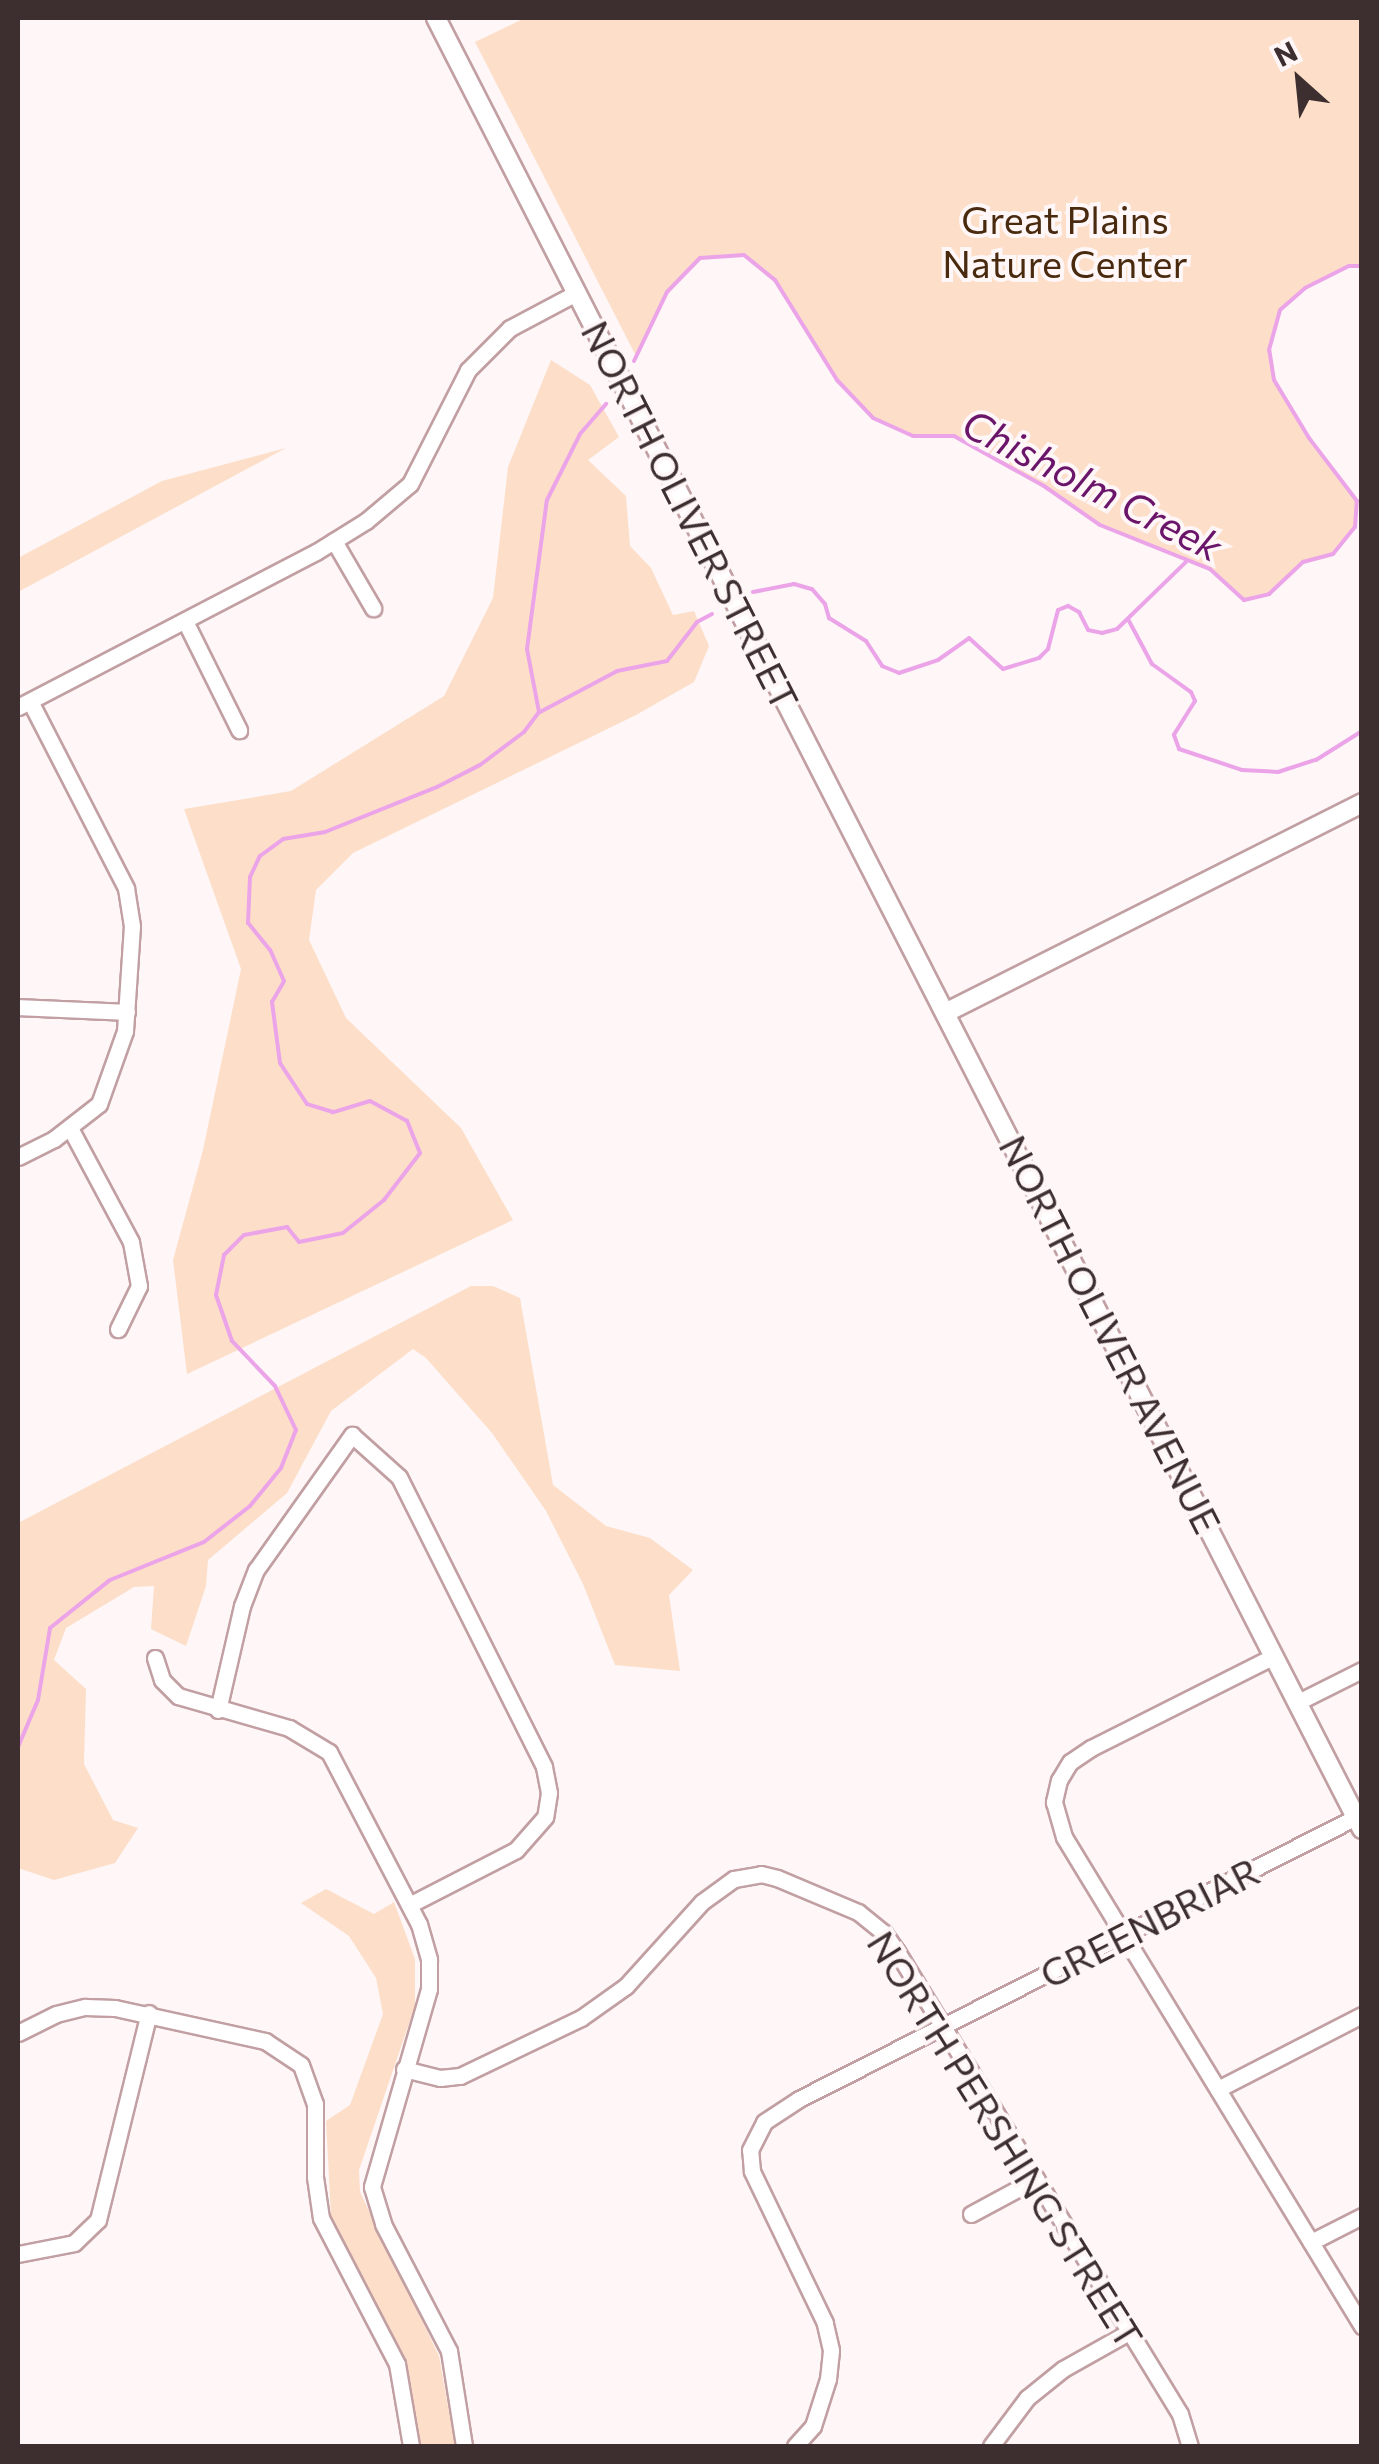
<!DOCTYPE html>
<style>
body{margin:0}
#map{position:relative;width:1379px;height:2464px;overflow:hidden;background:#fef6f7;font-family:Commissioner,sans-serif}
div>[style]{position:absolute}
.green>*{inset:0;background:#fddfc9}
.stream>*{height:4px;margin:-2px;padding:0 2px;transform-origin:2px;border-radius:2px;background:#eca4e9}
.roads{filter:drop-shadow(2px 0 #c19fa2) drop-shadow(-2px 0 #c19fa2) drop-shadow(0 2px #c19fa2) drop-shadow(0 -2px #c19fa2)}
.minor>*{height:15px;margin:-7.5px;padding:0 7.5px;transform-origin:7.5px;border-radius:7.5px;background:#fff}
.major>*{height:18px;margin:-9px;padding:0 9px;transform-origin:9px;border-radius:9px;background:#fff}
span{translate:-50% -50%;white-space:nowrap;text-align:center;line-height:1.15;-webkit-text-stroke:8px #fef6f7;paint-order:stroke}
.park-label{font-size:38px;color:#492a0f}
.street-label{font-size:38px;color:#3d2f30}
.water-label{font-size:40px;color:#6a156a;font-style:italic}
.frame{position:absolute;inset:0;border:20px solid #3d2f30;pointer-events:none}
.north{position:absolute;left:1249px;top:30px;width:100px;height:100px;-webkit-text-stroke:8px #fef6f7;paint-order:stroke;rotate:333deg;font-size:28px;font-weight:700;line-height:40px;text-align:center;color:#3d2f30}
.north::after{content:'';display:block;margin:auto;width:35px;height:45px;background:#3d2f30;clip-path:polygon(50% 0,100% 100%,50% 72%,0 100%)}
</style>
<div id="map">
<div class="green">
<div style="clip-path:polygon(525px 18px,1361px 18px,1361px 266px,1349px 266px,1305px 288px,1280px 310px,1269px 350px,1274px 380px,1309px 438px,1357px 501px,1355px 527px,1333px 554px,1303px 562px,1269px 594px,1244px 600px,1210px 569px,1100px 525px,1044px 486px,954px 436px,913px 436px,873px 418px,837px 380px,775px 280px,744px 255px,700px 258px,667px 292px,636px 356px,475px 42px)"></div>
<div style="clip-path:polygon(551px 360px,590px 385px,619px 437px,588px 460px,626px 496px,630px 546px,651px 568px,673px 615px,694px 611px,709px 646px,694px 682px,636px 715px,353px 853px,316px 890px,309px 940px,346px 1018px,461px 1128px,513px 1220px,187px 1374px,173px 1260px,203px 1150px,241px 969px,184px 809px,291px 791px,444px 696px,493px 598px,508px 467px)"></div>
<div style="clip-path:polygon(286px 448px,18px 592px,18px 558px,162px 481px)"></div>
<div style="clip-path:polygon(471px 1286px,493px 1286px,520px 1298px,553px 1485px,606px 1526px,650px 1538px,693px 1570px,669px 1595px,680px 1671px,615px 1665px,583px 1584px,546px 1511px,492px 1433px,426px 1358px,413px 1349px,331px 1411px,287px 1493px,208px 1560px,206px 1586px,186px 1646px,151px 1629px,154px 1586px,134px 1587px,66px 1628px,54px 1660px,86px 1689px,84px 1764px,113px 1820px,138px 1828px,115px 1863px,54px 1880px,18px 1868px,18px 1523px)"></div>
<div style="clip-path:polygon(326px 1889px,374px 1914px,394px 1902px,415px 1959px,415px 2006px,359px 2170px,360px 2192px,439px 2356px,455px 2446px,419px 2446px,404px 2362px,331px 2217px,326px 2121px,350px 2105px,383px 2014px,376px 1978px,349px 1936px,301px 1903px)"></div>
</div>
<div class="stream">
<div style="left:634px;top:361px;width:76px;rotate:-64.4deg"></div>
<div style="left:667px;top:292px;width:47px;rotate:-45.9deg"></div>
<div style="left:700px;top:258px;width:44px;rotate:-3.9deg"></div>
<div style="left:744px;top:255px;width:40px;rotate:39deg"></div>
<div style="left:775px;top:280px;width:118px;rotate:58.2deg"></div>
<div style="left:837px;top:380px;width:52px;rotate:46.5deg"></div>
<div style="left:873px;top:418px;width:44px;rotate:24.2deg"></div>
<div style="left:913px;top:436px;width:41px"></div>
<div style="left:954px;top:436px;width:103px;rotate:29.1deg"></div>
<div style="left:1044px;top:486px;width:68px;rotate:34.9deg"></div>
<div style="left:1100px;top:525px;width:118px;rotate:21.8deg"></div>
<div style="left:1210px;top:569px;width:46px;rotate:42.4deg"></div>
<div style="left:1244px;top:600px;width:26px;rotate:-13deg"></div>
<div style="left:1269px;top:594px;width:47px;rotate:-43.3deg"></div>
<div style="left:1303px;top:562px;width:31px;rotate:-15deg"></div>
<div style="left:1333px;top:554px;width:35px;rotate:-51deg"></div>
<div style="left:1355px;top:527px;width:26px;rotate:-86deg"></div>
<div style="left:1357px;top:501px;width:79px;rotate:-127.3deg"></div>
<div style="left:1309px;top:438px;width:68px;rotate:-121.1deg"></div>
<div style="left:1274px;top:380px;width:30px;rotate:-99deg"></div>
<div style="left:1269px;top:350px;width:41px;rotate:-74.6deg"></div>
<div style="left:1280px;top:310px;width:33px;rotate:-41deg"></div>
<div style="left:1305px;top:288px;width:49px;rotate:-26.6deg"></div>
<div style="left:1349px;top:266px;width:13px"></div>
<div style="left:753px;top:592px;width:42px;rotate:-11deg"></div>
<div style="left:794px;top:584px;width:19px;rotate:16deg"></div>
<div style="left:812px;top:589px;width:20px;rotate:49deg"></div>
<div style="left:825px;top:604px;width:15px;rotate:74deg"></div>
<div style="left:829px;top:618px;width:44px;rotate:31.9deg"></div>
<div style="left:866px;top:641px;width:30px;rotate:57deg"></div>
<div style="left:882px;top:666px;width:18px;rotate:22deg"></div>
<div style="left:899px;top:673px;width:41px;rotate:-18.4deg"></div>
<div style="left:938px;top:660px;width:38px;rotate:-35deg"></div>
<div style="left:969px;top:638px;width:46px;rotate:42.4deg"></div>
<div style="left:1003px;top:669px;width:38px;rotate:-17deg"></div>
<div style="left:1039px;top:658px;width:13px;rotate:-45deg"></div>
<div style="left:1048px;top:649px;width:40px;rotate:-75.6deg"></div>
<div style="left:1058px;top:610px;width:11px;rotate:-22deg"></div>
<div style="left:1068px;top:606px;width:13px;rotate:29deg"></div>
<div style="left:1079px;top:612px;width:20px;rotate:63deg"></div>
<div style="left:1088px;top:630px;width:14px;rotate:12deg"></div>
<div style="left:1102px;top:633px;width:16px;rotate:-15deg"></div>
<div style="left:1117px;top:629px;width:96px;rotate:-44.2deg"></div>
<div style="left:1129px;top:621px;width:49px;rotate:61.9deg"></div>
<div style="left:1152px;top:664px;width:48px;rotate:35.7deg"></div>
<div style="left:1191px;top:692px;width:10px;rotate:66deg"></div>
<div style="left:1195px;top:701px;width:40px;rotate:122deg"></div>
<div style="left:1174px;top:735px;width:15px;rotate:70deg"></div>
<div style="left:1179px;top:749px;width:66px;rotate:18.4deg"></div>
<div style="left:1242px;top:770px;width:36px;rotate:3deg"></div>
<div style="left:1278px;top:772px;width:40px;rotate:-18deg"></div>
<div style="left:1316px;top:760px;width:54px;rotate:-32.2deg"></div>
<div style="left:540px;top:712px;width:87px;rotate:-28deg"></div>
<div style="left:617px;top:671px;width:51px;rotate:-11.3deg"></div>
<div style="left:667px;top:661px;width:49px;rotate:-52.4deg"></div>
<div style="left:697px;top:622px;width:17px;rotate:-28deg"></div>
<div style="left:18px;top:1747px;width:51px;rotate:-66.9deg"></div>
<div style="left:38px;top:1700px;width:73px;rotate:-80.5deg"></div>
<div style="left:50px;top:1628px;width:77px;rotate:-38.7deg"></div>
<div style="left:110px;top:1580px;width:101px;rotate:-22deg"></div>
<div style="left:204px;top:1542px;width:58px;rotate:-38deg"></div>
<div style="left:250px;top:1506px;width:49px;rotate:-50.8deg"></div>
<div style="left:281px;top:1468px;width:41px;rotate:-68.5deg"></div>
<div style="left:296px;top:1430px;width:49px;rotate:-115.5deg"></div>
<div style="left:275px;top:1386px;width:62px;rotate:-133.7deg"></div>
<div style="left:232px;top:1341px;width:49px;rotate:-109.2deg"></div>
<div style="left:216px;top:1295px;width:41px;rotate:-78.7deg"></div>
<div style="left:224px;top:1255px;width:28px;rotate:-45deg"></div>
<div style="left:244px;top:1235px;width:44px;rotate:-10.5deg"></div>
<div style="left:287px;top:1227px;width:19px;rotate:51deg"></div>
<div style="left:299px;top:1242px;width:45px;rotate:-11.6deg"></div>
<div style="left:343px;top:1233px;width:53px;rotate:-38.8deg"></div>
<div style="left:384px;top:1200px;width:59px;rotate:-52.5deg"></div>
<div style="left:420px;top:1153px;width:35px;rotate:-112deg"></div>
<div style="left:407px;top:1121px;width:42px;rotate:-151.6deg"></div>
<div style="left:370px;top:1101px;width:39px;rotate:163deg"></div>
<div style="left:333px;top:1112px;width:27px;rotate:-163deg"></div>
<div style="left:307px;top:1104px;width:49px;rotate:-123.4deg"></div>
<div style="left:280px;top:1063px;width:62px;rotate:-97.5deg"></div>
<div style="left:272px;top:1002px;width:24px;rotate:-60deg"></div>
<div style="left:284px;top:981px;width:34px;rotate:-114deg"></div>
<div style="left:270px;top:950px;width:35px;rotate:-129deg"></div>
<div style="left:248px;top:923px;width:46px;rotate:-87.5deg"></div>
<div style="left:250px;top:877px;width:23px;rotate:-65deg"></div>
<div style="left:260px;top:856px;width:29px;rotate:-36deg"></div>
<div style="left:283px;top:839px;width:43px;rotate:-9.5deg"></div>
<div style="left:325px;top:832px;width:121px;rotate:-21.9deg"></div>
<div style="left:437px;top:787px;width:48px;rotate:-27.1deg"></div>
<div style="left:480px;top:765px;width:55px;rotate:-36.9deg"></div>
<div style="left:524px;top:732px;width:25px;rotate:-53deg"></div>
<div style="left:539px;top:712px;width:64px;rotate:-100.8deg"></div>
<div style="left:527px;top:649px;width:150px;rotate:-82.4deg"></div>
<div style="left:547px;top:500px;width:74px;rotate:-63.4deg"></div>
<div style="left:580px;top:434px;width:40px;rotate:-49deg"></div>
</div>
<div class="roads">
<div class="minor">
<div style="left:334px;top:541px;width:78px;rotate:59.8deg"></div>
<div style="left:185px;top:621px;width:122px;rotate:63.6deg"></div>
<div style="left:18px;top:707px;width:336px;rotate:-27.5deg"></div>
<div style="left:316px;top:552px;width:59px;rotate:-31.8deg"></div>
<div style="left:366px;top:521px;width:57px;rotate:-40.1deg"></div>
<div style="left:410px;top:484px;width:128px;rotate:-63deg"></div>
<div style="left:468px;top:370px;width:59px;rotate:-45deg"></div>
<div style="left:510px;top:328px;width:75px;rotate:-27.9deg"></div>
<div style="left:18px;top:1007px;width:109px;rotate:2.6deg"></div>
<div style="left:70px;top:1128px;width:129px;rotate:61.8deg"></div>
<div style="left:131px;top:1242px;width:45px;rotate:79.7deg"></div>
<div style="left:139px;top:1286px;width:48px;rotate:116deg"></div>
<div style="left:18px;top:1157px;width:40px;rotate:-26.6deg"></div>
<div style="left:54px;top:1139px;width:57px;rotate:-37.9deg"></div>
<div style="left:99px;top:1104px;width:77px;rotate:-70.4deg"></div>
<div style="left:125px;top:1031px;width:105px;rotate:-86.2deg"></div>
<div style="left:132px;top:926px;width:38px;rotate:-99deg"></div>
<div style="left:126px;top:888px;width:210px;rotate:-117.2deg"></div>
<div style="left:1274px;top:1656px;width:205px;rotate:153.3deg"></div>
<div style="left:1091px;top:1748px;width:25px;rotate:146deg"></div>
<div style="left:1070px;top:1762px;width:21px;rotate:121deg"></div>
<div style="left:1059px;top:1780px;width:23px;rotate:103deg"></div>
<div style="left:1054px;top:1802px;width:36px;rotate:74deg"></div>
<div style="left:1064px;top:1837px;width:573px;rotate:58.64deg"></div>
<div style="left:155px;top:1658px;width:23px;rotate:72deg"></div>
<div style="left:162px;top:1680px;width:23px;rotate:45deg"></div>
<div style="left:178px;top:1696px;width:116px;rotate:16.1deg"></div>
<div style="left:289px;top:1728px;width:47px;rotate:31deg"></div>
<div style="left:329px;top:1752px;width:194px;rotate:62.4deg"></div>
<div style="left:419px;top:1924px;width:37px;rotate:74deg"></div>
<div style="left:429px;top:1960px;width:29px;rotate:90deg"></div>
<div style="left:429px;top:1989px;width:206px;rotate:106.1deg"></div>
<div style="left:372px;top:2187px;width:39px;rotate:73deg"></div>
<div style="left:383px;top:2224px;width:143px;rotate:62.5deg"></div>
<div style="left:449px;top:2351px;width:96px;rotate:81deg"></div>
<div style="left:1298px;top:1702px;width:72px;rotate:-26.6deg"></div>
<div style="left:218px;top:1710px;width:107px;rotate:-77deg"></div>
<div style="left:242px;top:1606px;width:39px;rotate:-69deg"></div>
<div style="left:256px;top:1570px;width:166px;rotate:-54.6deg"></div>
<div style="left:352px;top:1435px;width:63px;rotate:41.8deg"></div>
<div style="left:399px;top:1477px;width:324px;rotate:63.4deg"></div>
<div style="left:544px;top:1767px;width:26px;rotate:79deg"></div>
<div style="left:549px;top:1793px;width:24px;rotate:99deg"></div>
<div style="left:545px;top:1817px;width:44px;rotate:131.3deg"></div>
<div style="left:516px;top:1850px;width:120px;rotate:152.8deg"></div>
<div style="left:18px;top:2033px;width:42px;rotate:-26.6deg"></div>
<div style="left:56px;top:2014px;width:30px;rotate:-14deg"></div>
<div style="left:85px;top:2007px;width:30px;rotate:2deg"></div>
<div style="left:115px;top:2008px;width:154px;rotate:12.4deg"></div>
<div style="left:265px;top:2041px;width:43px;rotate:33.7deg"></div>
<div style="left:301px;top:2065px;width:41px;rotate:70.3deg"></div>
<div style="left:315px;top:2104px;width:73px;rotate:90deg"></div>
<div style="left:315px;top:2177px;width:41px;rotate:81.7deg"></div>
<div style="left:321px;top:2218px;width:165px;rotate:62.5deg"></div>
<div style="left:397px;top:2364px;width:83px;rotate:80.3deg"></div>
<div style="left:404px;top:2069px;width:37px;rotate:14deg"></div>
<div style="left:440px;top:2078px;width:20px;rotate:-6deg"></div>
<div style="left:460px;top:2076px;width:134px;rotate:-25.6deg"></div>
<div style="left:581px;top:2018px;width:55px;rotate:-35.4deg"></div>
<div style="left:626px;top:1986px;width:113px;rotate:-47.9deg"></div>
<div style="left:702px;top:1902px;width:39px;rotate:-36deg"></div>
<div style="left:734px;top:1879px;width:27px;rotate:-10deg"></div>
<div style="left:761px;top:1874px;width:16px;rotate:14deg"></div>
<div style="left:777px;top:1878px;width:88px;rotate:22.8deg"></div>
<div style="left:858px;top:1912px;width:33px;rotate:39deg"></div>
<div style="left:884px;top:1933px;width:21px;rotate:55deg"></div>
<div style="left:896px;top:1950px;width:544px;rotate:58.53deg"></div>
<div style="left:1180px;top:2414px;width:34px;rotate:73deg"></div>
<div style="left:1218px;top:2089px;width:162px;rotate:-27.2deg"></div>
<div style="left:971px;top:2214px;width:74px;rotate:-28.3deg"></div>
<div style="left:1311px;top:2242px;width:57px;rotate:-27deg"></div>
<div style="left:18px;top:2254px;width:57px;rotate:-11.1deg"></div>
<div style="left:74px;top:2243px;width:33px;rotate:-44deg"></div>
<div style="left:98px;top:2220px;width:213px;rotate:-76.2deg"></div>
<div style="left:795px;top:2446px;width:27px;rotate:-48deg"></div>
<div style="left:813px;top:2426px;width:49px;rotate:-72.3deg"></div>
<div style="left:828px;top:2379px;width:29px;rotate:-84deg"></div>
<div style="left:831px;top:2350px;width:28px;rotate:-103deg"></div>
<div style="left:825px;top:2323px;width:169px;rotate:-115.7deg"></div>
<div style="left:752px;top:2171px;width:21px;rotate:-95deg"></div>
<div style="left:750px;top:2150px;width:31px;rotate:-63deg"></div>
<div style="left:764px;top:2122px;width:42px;rotate:-33.3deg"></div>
<div style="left:799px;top:2099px;width:624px;rotate:-26.85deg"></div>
<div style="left:991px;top:2446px;width:60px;rotate:-53.1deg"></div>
<div style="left:1027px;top:2398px;width:46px;rotate:-38.9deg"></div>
<div style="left:1063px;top:2369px;width:76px;rotate:-29.3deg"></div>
</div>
<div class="major">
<div style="left:436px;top:18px;width:2034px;rotate:62.92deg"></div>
<div style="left:947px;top:1012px;width:465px;rotate:-26.7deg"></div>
</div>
</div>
<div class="park-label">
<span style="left:1065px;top:241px">Great Plains<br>Nature Center</span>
</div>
<div class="street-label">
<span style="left:691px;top:515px;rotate:63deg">NORTH OLIVER STREET</span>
<span style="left:1111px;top:1334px;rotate:63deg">NORTH OLIVER AVENUE</span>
<span style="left:1149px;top:1922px;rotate:-27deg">GREENBRIAR</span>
<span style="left:1006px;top:2139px;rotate:58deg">NORTH PERSHING STREET</span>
</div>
<div class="water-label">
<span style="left:1093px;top:484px;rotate:27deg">Chisholm Creek</span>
</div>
<div class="frame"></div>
<div class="north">N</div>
</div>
